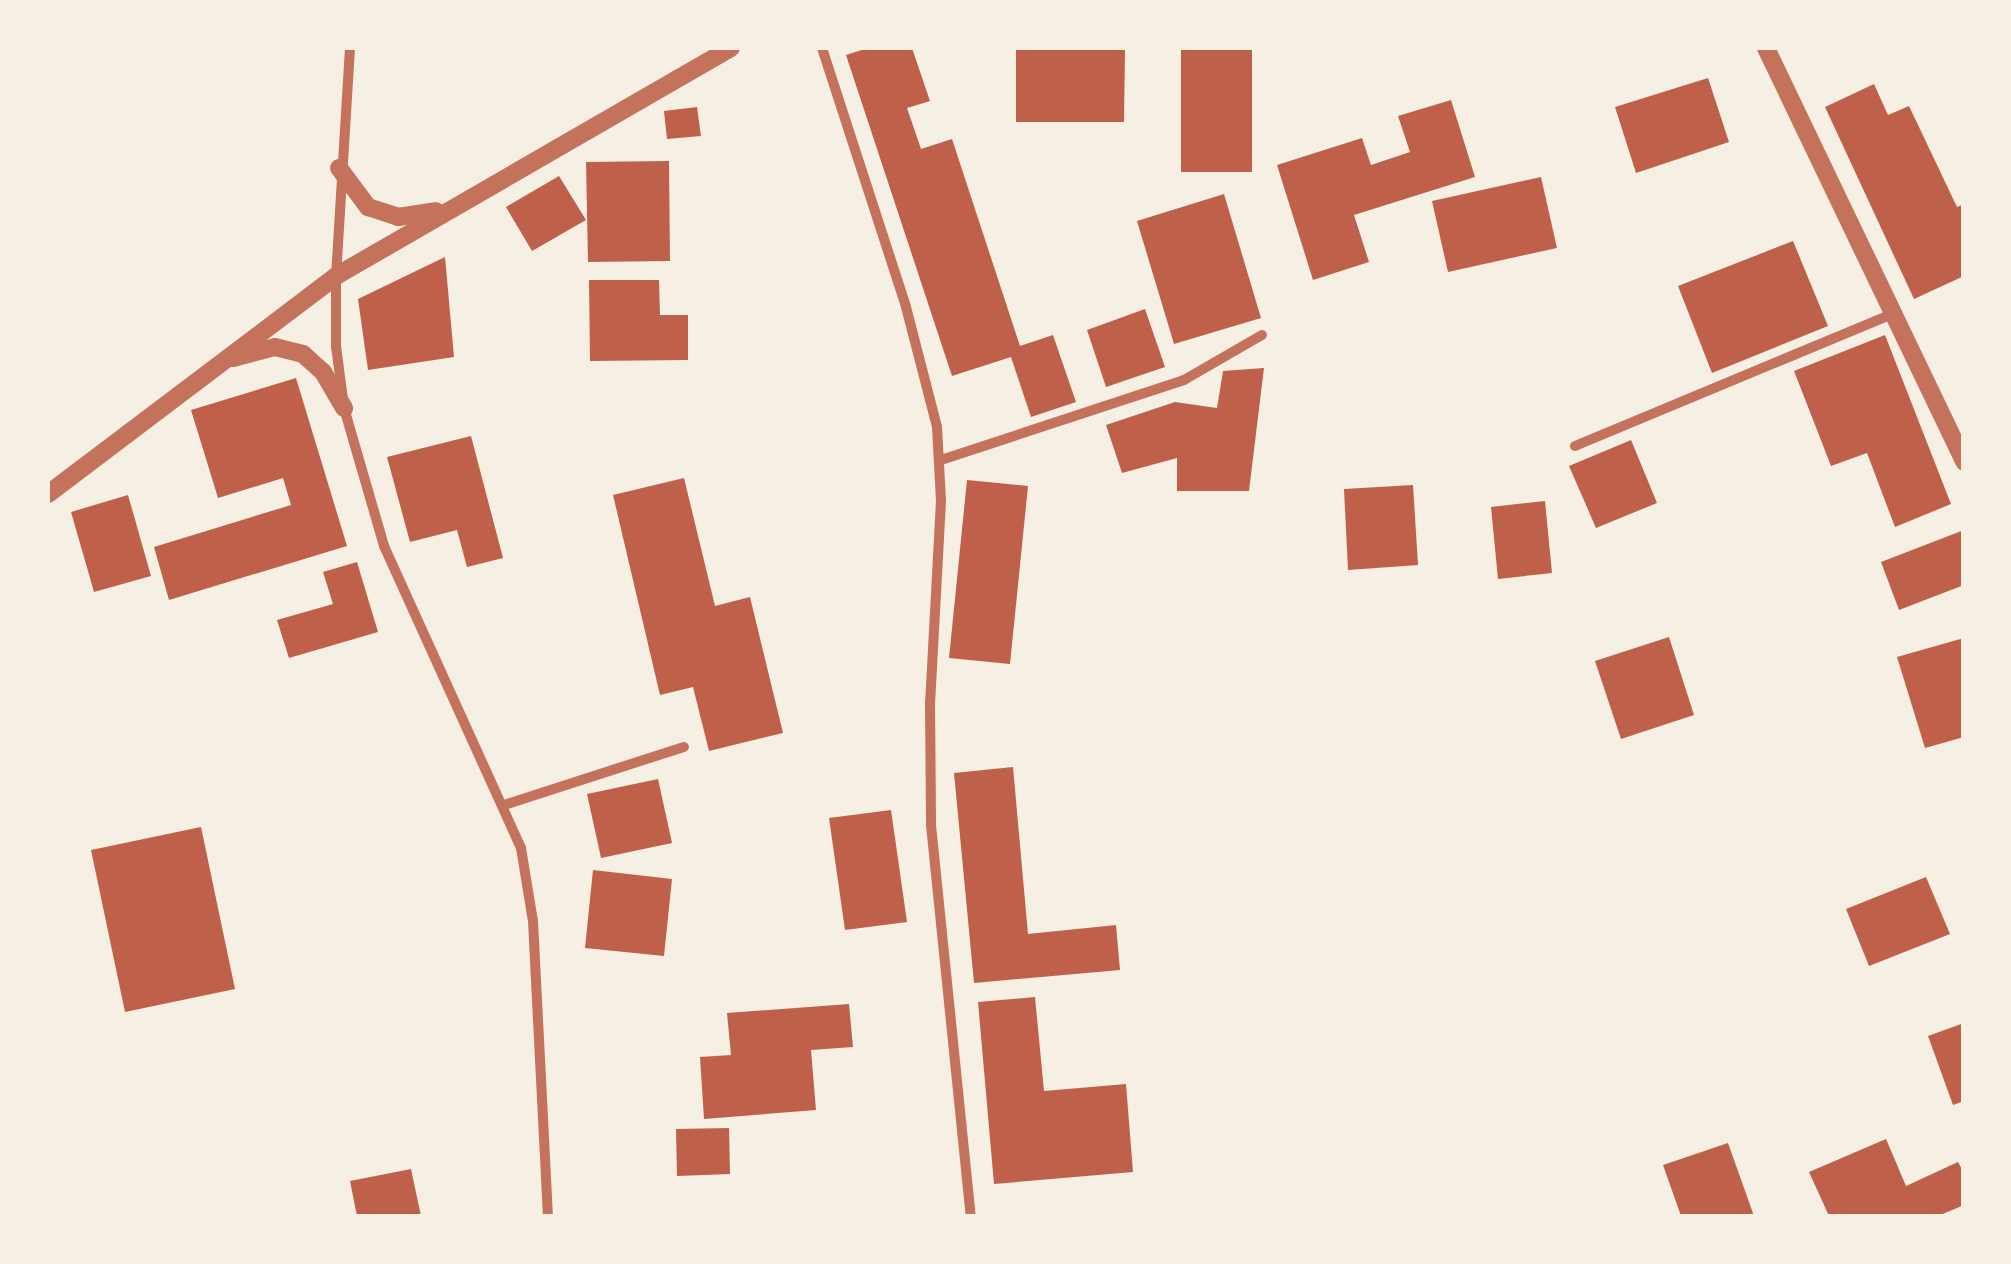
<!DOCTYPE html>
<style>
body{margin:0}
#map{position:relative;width:2011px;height:1264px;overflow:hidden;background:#f6efe4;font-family:Roboto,sans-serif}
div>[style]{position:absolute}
.building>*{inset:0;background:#bf614a}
.minor>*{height:10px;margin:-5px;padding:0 5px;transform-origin:5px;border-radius:5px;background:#c5725c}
.tertiary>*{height:18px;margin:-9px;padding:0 9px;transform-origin:9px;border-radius:9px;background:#c5725c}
span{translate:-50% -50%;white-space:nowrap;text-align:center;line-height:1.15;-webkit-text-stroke:9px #f6efe4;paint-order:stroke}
.frame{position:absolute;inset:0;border:50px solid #f6efe4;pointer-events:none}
</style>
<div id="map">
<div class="building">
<div style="clip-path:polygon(868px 48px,912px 48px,930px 101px,907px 108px,921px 149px,952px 139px,1020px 346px,1053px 335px,1076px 402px,1031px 417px,1011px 357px,952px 376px,846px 55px)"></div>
<div style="clip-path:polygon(1181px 48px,1252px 48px,1252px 172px,1181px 172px)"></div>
<div style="clip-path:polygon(1016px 49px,1125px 50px,1124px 122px,1016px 122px)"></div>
<div style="clip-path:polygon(1708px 78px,1729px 142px,1636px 173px,1615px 107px)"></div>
<div style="clip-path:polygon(1874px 84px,1888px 115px,1909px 106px,1957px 207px,1964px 204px,1964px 276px,1914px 299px,1825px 107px)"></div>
<div style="clip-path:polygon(1451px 100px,1475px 177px,1354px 215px,1369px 262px,1313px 280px,1277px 165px,1362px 138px,1371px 165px,1410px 152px,1398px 116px)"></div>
<div style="clip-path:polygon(697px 107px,701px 136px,667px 139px,664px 111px)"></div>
<div style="clip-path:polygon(669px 161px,670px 261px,588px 262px,586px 162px)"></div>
<div style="clip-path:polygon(559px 176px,586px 220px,532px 251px,506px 207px)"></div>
<div style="clip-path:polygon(1541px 177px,1557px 248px,1448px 272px,1432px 201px)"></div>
<div style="clip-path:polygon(1224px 194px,1261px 318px,1174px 344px,1137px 221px)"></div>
<div style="clip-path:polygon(1793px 241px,1828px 326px,1712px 373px,1678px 286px)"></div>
<div style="clip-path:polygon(445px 257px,454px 357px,368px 370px,358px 299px)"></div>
<div style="clip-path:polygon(589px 280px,659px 280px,660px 315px,688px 315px,688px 360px,590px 361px)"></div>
<div style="clip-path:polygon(1145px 309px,1165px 367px,1106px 387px,1087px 330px)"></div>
<div style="clip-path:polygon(1885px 335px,1951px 504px,1895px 527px,1867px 453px,1831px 466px,1794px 371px)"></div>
<div style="clip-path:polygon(1264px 368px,1249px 491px,1177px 491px,1177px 458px,1122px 473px,1106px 425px,1175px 402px,1217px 408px,1223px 371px)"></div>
<div style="clip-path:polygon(296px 378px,347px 546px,169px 600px,154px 547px,291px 505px,283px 478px,218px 498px,191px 410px)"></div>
<div style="clip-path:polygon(471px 436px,503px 558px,467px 567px,457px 530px,410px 542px,387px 457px)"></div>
<div style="clip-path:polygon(1631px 440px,1657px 503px,1596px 528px,1569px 466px)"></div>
<div style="clip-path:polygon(684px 478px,715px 606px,750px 597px,783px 733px,709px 751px,693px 687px,660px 695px,613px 495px)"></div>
<div style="clip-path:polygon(967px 480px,1028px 486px,1010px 664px,949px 658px)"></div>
<div style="clip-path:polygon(1413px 485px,1418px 565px,1348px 570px,1344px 489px)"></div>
<div style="clip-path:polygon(128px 495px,151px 576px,94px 592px,71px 512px)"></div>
<div style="clip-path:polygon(1545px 501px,1552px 573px,1498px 579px,1491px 507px)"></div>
<div style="clip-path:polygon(1964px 530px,1964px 585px,1899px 610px,1881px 562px)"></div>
<div style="clip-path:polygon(357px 562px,378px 632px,289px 658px,277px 620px,333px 604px,323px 572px)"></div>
<div style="clip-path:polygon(1669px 637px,1694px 715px,1621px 739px,1595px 661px)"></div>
<div style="clip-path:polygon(1964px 638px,1964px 737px,1925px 748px,1897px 657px)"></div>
<div style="clip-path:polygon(1013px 767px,1028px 934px,1116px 925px,1120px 970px,974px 983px,954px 773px)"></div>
<div style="clip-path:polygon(658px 779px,672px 843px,601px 858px,587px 794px)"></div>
<div style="clip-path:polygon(891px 810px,907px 922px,845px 930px,829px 818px)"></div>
<div style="clip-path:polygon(201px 827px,235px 989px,125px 1012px,91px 850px)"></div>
<div style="clip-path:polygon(593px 870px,672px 879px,664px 956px,585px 948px)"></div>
<div style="clip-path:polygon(1926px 877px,1950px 934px,1869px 966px,1846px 909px)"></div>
<div style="clip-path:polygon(1035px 997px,1044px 1091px,1126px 1084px,1133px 1172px,994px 1184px,978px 1002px)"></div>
<div style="clip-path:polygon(849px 1004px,853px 1047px,811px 1050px,816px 1110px,704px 1119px,700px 1057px,731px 1055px,727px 1013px)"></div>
<div style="clip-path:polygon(1964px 1023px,1964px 1101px,1953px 1105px,1928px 1036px)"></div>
<div style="clip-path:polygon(729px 1128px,730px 1174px,677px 1176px,676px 1129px)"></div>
<div style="clip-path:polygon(1886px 1139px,1906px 1186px,1958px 1162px,1964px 1173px,1964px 1205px,1938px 1216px,1829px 1216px,1809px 1172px)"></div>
<div style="clip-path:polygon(1728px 1143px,1754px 1216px,1681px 1216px,1663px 1165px)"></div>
<div style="clip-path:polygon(411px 1169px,421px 1216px,357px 1216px,350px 1181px)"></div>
</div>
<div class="minor">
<div style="left:350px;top:48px;width:228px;rotate:93.5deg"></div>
<div style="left:336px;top:276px;width:70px;rotate:90deg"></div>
<div style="left:336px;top:346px;width:63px;rotate:82.6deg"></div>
<div style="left:344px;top:408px;width:144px;rotate:73.8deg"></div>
<div style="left:384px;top:546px;width:332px;rotate:65.6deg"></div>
<div style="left:521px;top:848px;width:74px;rotate:80.7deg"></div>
<div style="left:533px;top:921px;width:295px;rotate:87.1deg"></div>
<div style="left:822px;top:48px;width:272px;rotate:72deg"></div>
<div style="left:906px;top:307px;width:124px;rotate:75.5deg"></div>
<div style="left:937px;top:427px;width:74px;rotate:86.9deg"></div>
<div style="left:941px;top:501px;width:202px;rotate:93.1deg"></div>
<div style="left:930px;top:703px;width:122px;rotate:89.5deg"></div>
<div style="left:931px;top:825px;width:393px;rotate:84.2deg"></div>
<div style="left:1575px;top:446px;width:346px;rotate:-22.6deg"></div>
<div style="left:941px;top:460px;width:256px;rotate:-18.2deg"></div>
<div style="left:1184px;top:380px;width:90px;rotate:-30deg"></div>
<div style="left:504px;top:805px;width:189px;rotate:-17.9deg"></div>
</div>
<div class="tertiary">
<div style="left:1766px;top:48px;width:459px;rotate:64.4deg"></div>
<div style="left:339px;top:168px;width:49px;rotate:53.4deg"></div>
<div style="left:368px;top:207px;width:32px;rotate:18deg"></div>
<div style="left:398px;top:217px;width:38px;rotate:-9deg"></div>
<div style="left:233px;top:358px;width:43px;rotate:-14.7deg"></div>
<div style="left:275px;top:347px;width:29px;rotate:14deg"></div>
<div style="left:303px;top:354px;width:27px;rotate:42deg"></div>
<div style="left:323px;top:372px;width:42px;rotate:59.7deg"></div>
<div style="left:48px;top:494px;width:361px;rotate:-37.1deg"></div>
<div style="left:336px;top:276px;width:456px;rotate:-30deg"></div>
</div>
<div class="frame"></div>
</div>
